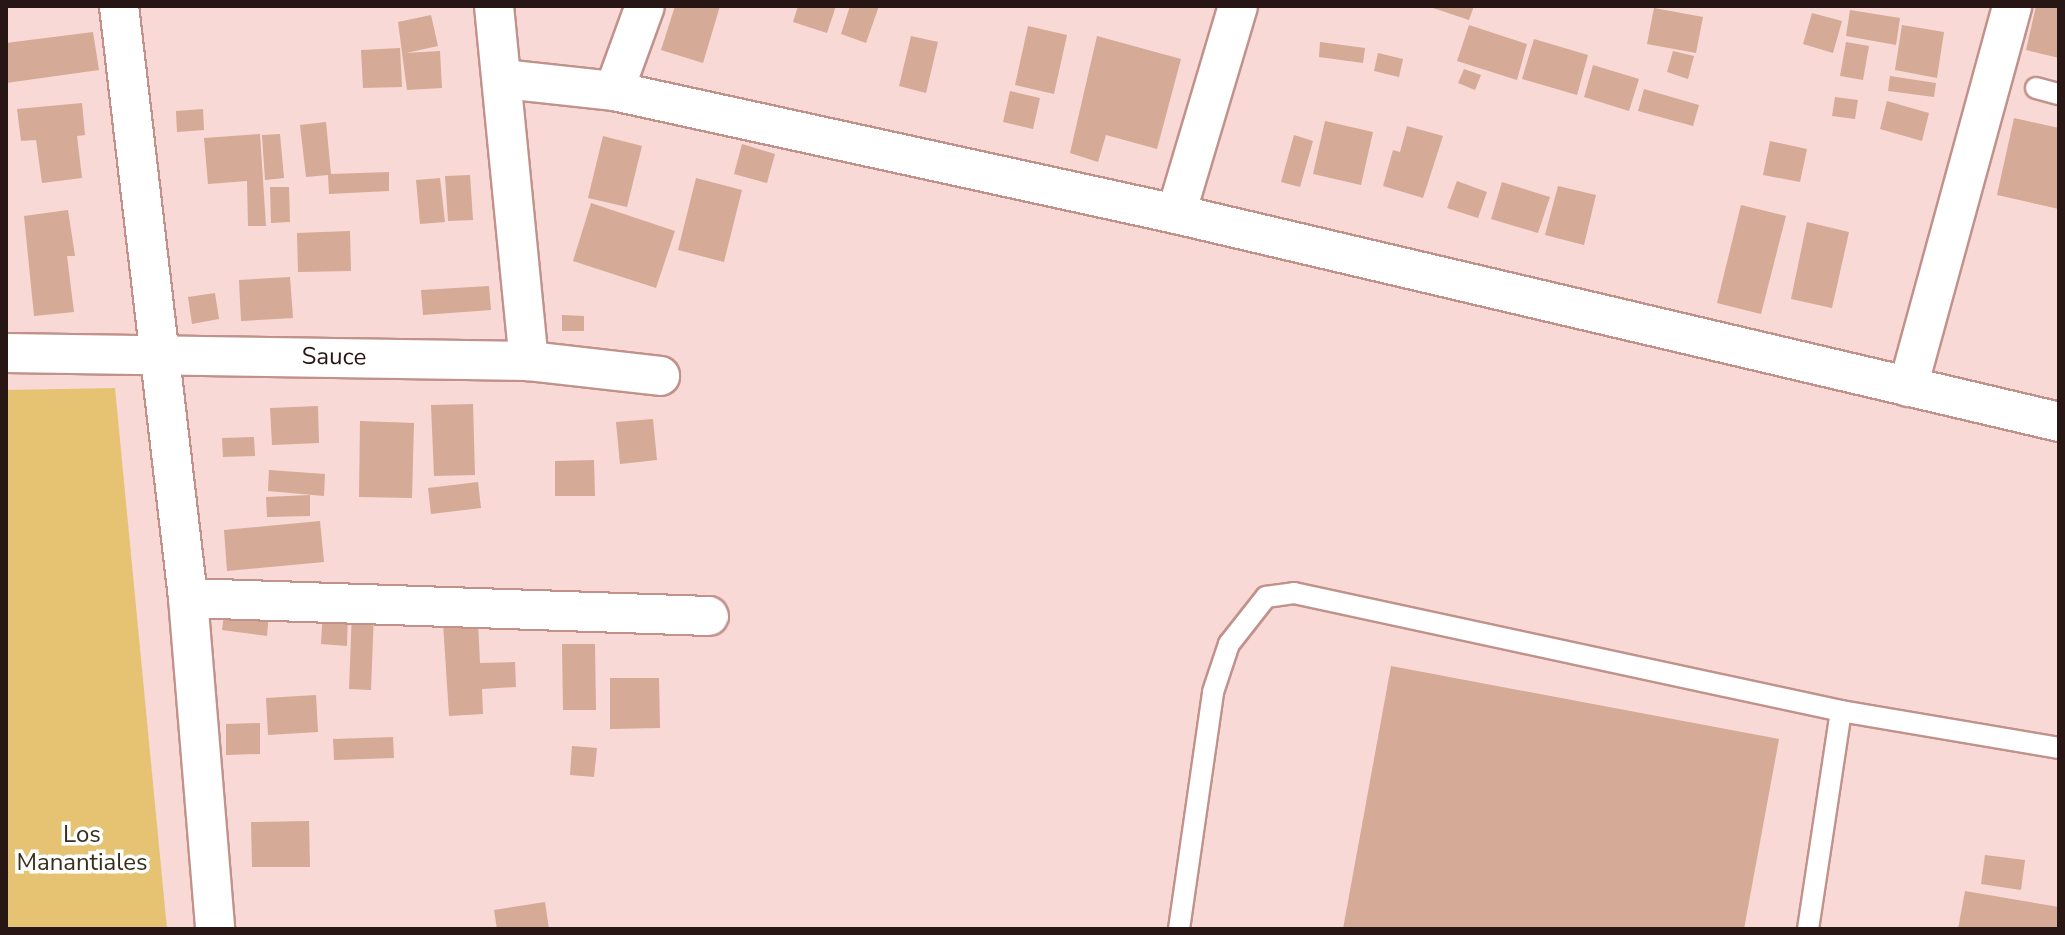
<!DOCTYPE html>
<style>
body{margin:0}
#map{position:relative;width:2065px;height:935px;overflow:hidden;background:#f8d9d5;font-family:"Nunito Sans",sans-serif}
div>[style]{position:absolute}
.green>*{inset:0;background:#e6c373}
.building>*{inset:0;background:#d5aa96}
.roads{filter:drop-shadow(2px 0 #c1928c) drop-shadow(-2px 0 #c1928c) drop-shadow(0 2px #c1928c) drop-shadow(0 -2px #c1928c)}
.lane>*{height:20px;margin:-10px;padding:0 10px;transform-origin:10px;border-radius:10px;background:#fff}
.street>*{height:38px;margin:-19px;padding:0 19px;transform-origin:19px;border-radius:19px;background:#fff}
span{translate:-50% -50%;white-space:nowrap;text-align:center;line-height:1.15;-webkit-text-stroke:7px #fff;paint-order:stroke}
.street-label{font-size:24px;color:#281615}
.park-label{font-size:24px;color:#382f1b}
.frame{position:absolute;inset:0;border:8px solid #281615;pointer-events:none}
</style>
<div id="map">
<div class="green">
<div style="clip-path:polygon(115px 388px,167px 929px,6px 929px,6px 390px)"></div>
</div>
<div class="building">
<div style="clip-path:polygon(675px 6px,720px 6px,703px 63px,661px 50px)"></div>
<div style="clip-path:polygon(798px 6px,836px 6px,827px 33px,793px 22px)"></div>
<div style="clip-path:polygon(850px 6px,879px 6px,866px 43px,841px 34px)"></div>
<div style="clip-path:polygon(1427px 6px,1474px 6px,1469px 20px)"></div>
<div style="clip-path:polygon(2036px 6px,2059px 6px,2059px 58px,2026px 50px)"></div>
<div style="clip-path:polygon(1654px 8px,1703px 17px,1696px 53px,1647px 44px)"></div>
<div style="clip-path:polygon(1850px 10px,1900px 18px,1896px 45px,1846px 36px)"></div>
<div style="clip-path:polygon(1812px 13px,1842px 21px,1833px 53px,1803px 44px)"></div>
<div style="clip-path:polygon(431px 15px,438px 46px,406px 53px,440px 51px,442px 88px,407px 90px,398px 22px)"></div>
<div style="clip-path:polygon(1469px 25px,1527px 44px,1517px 80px,1457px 61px)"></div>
<div style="clip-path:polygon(1902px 25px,1944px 32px,1937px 78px,1895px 70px)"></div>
<div style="clip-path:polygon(1028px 26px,1067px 35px,1054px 94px,1015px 85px)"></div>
<div style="clip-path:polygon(93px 32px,99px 70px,6px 83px,6px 43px)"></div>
<div style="clip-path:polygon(911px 36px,938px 42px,926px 93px,899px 86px)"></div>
<div style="clip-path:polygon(1097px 36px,1181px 59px,1157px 149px,1106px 135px,1098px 162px,1070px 153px)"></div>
<div style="clip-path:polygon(1534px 39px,1588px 55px,1577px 95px,1522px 79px)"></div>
<div style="clip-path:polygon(1320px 42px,1365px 48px,1363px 63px,1319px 57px)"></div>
<div style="clip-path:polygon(1846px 42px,1869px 46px,1863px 80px,1840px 76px)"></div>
<div style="clip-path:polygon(400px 48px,402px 87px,363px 88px,361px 50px)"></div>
<div style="clip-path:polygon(1673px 51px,1694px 56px,1688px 79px,1667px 72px)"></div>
<div style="clip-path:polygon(1378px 53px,1403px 59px,1399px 77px,1374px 71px)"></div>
<div style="clip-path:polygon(1593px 65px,1639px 79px,1629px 111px,1584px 97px)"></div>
<div style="clip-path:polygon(1464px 69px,1481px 75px,1475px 90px,1458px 83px)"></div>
<div style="clip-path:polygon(1890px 76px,1936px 83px,1934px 97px,1888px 91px)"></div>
<div style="clip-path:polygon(1644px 89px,1699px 105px,1693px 126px,1638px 111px)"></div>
<div style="clip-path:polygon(1010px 91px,1040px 98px,1033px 129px,1003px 122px)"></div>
<div style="clip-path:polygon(1835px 97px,1858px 100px,1855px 119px,1832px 116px)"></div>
<div style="clip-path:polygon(1887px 101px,1929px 113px,1922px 141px,1880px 129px)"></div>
<div style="clip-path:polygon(82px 103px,85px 135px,77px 136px,82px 178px,42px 183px,36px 140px,21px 141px,17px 109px)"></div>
<div style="clip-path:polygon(203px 109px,204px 130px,177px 132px,176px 111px)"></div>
<div style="clip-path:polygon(2014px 118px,2059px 128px,2059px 209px,1997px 195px)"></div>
<div style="clip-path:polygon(1325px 121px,1373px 132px,1361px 185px,1313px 174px)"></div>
<div style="clip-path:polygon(326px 122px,331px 174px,389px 172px,389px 191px,329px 194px,328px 175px,306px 177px,300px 125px)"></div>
<div style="clip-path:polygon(1407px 126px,1443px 136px,1423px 198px,1383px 186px,1393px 150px,1400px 152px)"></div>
<div style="clip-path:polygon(260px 134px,266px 226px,248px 226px,247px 181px,208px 184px,204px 138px)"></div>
<div style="clip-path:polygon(280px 134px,284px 178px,265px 180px,262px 135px)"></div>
<div style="clip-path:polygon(1294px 135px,1313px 141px,1300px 187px,1281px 182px)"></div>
<div style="clip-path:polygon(603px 136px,642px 146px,627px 207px,588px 198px)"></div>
<div style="clip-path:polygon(1770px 141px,1807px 149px,1800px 182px,1763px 175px)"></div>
<div style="clip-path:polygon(742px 144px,775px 154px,767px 183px,734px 174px)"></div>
<div style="clip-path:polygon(470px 175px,473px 220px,448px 221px,445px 176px)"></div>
<div style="clip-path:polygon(440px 178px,445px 222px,420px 224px,416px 180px)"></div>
<div style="clip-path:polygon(696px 178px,742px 190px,724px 262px,678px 250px)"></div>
<div style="clip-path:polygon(1457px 181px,1487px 192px,1478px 218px,1447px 208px)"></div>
<div style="clip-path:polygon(1502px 182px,1550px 197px,1538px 233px,1491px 219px)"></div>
<div style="clip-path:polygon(1558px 186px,1596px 195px,1584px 245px,1545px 235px)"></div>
<div style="clip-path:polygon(270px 187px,289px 187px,290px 222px,271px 223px)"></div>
<div style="clip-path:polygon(591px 203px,675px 231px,656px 288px,573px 261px)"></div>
<div style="clip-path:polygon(1741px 205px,1786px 216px,1761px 314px,1717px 303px)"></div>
<div style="clip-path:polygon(68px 210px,75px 256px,67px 256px,74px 312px,34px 316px,24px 216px)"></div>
<div style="clip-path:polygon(1807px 222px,1849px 232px,1832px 308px,1791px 299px)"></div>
<div style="clip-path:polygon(350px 231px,351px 271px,298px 272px,297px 233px)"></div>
<div style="clip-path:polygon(290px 277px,293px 318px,241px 321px,239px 280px)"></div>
<div style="clip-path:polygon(489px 286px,491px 310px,423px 315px,421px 290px)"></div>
<div style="clip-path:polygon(215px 293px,219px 319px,192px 324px,188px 297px)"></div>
<div style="clip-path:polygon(562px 315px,584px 316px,584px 331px,562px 331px)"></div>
<div style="clip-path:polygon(473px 404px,475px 475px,434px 476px,431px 405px)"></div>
<div style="clip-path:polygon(318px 406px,319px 443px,272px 445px,270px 408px)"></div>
<div style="clip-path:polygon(653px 419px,657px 460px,620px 464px,616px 422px)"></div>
<div style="clip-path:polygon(360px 421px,414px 423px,412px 498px,359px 497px)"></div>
<div style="clip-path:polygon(254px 437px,255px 456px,223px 457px,222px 438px)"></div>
<div style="clip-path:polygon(594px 460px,595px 496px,555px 496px,555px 461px)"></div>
<div style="clip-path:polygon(269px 470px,325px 474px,324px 496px,268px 491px)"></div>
<div style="clip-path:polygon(478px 482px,481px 508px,431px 514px,428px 488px)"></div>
<div style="clip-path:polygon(310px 495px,310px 516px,267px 517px,266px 497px)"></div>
<div style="clip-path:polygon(320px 521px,324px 562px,227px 571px,224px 530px)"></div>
<div style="clip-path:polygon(225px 607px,269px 612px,267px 636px,222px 630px)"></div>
<div style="clip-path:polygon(323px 609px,348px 610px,347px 646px,321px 644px)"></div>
<div style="clip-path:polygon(352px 611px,374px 612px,371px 690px,349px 689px)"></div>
<div style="clip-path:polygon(478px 621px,480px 663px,515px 662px,516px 687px,482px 689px,483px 714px,449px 716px,443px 623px)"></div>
<div style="clip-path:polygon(562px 644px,595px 644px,596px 710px,563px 710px)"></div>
<div style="clip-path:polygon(1391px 666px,1779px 739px,1744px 929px,1343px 929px)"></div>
<div style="clip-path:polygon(610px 678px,659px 678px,660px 728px,610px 729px)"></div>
<div style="clip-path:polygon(316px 695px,318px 732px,268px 735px,266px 698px)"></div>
<div style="clip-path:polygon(260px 723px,260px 754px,226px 755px,226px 724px)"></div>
<div style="clip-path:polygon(393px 737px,394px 758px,334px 760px,333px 739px)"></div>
<div style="clip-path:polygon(572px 746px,597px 748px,594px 777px,570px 775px)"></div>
<div style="clip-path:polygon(309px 821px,310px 867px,252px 867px,251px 822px)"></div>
<div style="clip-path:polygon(1985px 855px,2025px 860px,2021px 890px,1981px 884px)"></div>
<div style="clip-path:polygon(1965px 891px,2059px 907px,2059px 929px,1958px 929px)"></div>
<div style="clip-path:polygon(545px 902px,549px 929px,497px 929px,494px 910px)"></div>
</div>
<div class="roads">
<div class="lane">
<div style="left:2036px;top:88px;width:24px;rotate:15deg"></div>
<div style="left:1179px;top:929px;width:239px;rotate:-81.8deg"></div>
<div style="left:1213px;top:692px;width:51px;rotate:-71.6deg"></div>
<div style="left:1229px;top:644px;width:60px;rotate:-51.8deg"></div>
<div style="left:1266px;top:597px;width:28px;rotate:-8deg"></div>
<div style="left:1294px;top:593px;width:560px;rotate:12.17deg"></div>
<div style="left:1841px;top:711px;width:221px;rotate:9.6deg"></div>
<div style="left:1808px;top:929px;width:220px;rotate:-81.4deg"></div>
</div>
<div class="street">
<div style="left:119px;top:6px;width:596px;rotate:83.35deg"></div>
<div style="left:188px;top:598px;width:332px;rotate:85.3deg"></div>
<div style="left:494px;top:6px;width:357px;rotate:84.4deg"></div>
<div style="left:503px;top:79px;width:112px;rotate:6.2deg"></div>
<div style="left:614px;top:91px;width:575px;rotate:12.35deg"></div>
<div style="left:1176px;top:214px;width:907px;rotate:13.25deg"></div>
<div style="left:614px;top:91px;width:90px;rotate:-70deg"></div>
<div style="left:1176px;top:214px;width:217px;rotate:-73.4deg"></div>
<div style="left:6px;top:353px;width:523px;rotate:0.88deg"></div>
<div style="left:529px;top:361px;width:132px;rotate:6.5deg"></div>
<div style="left:1908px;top:387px;width:395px;rotate:-74.7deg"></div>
<div style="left:188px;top:598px;width:521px;rotate:1.98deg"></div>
</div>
</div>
<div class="street-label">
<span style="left:334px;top:357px;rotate:1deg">Sauce</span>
</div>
<div class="park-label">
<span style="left:82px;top:849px">Los<br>Manantiales</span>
</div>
<div class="frame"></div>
</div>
